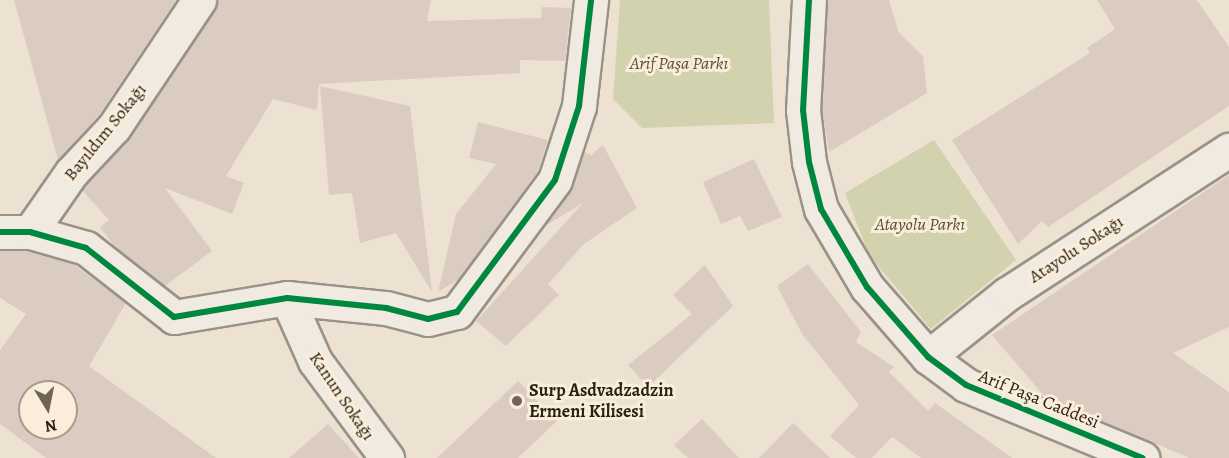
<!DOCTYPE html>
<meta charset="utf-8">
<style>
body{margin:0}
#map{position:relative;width:1229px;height:458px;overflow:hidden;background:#ede2d1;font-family:Alegreya,serif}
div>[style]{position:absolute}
.green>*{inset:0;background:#d3d2af}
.building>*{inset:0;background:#dbccc1}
.roads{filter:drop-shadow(2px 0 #999287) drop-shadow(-2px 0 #999287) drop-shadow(0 2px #999287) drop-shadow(0 -2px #999287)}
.minor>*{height:33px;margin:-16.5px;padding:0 16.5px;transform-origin:16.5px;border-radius:16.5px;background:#f0eae1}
.cycleway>*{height:6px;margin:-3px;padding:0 3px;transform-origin:3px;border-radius:3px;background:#00873e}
.dots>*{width:16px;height:16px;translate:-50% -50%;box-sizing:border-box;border:3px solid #faedda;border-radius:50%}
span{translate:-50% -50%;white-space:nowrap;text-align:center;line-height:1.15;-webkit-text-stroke:6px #faedda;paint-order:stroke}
.park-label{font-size:18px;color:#56513c;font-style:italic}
.street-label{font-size:18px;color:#2a2016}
.poi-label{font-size:18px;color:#2a2016;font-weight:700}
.left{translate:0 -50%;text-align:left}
.north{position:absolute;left:18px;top:380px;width:60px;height:60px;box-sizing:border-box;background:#faedda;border:2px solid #a79b8c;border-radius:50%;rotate:170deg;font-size:16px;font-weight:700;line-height:24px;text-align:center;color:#2a2016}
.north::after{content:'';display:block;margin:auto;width:21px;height:27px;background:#6e6457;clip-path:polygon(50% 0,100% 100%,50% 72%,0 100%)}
</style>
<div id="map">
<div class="green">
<div style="clip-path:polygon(620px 0,769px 0,774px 123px,642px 128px,613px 99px)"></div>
<div style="clip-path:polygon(934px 140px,1016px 260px,931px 329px,869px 255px,845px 193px)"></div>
</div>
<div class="building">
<div style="clip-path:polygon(14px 0,176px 0,99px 115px,58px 160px)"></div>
<div style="clip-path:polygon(218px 0,431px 0,427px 21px,541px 18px,542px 7px,571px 8px,565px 61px,520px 60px,520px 73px,319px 84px,317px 110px,273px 99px,226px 176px,244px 183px,232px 214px,165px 188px,212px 251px,165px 286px,115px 247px,100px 227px,109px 220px,82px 190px,129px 138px)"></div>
<div style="clip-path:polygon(828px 0,889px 0,899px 33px,923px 56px,927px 93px,829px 152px,822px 109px)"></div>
<div style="clip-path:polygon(1097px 0,1197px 0,1229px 47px,1229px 106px,1048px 227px,1042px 221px,1018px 244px,952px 140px,1090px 53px,1087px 48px,1115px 29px)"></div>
<div style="clip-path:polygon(320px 86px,410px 106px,432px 292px,396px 233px,360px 243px,352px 193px,329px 195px)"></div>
<div style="clip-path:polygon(478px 122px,548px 140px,538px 171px,458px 280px,438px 292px,456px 214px,496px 164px,469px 158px)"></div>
<div style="clip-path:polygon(603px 145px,637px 208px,584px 244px,548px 284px,559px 295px,506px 346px,476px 321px,583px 203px,543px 227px,570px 191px,584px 152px,591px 155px)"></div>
<div style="clip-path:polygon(754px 159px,782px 217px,748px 231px,740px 216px,721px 224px,703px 182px)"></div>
<div style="clip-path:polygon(1229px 175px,1229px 327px,1173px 353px,1229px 392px,1229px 458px,1190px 458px,1045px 397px,992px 335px)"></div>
<div style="clip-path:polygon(evenodd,0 251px,27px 251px,73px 264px,126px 303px,89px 366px,216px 458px,46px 458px,0 424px,0 350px,26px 314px,0 298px,0 251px,30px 392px,66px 392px,66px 428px,30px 428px,30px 392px)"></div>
<div style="clip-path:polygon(808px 264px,861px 332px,856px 342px,894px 367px,889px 372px,928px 411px,935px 403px,1012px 458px,921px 458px,892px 437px,872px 458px,856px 458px,830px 436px,859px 405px,802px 334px,777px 286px)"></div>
<div style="clip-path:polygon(705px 265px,733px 306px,648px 387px,628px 365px,692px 314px,673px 295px)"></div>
<div style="clip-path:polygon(518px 381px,557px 421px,518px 458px,437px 458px)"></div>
<div style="clip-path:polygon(702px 419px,739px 458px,688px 458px,674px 445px)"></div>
<div style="clip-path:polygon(793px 423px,830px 458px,759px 458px)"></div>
<div style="clip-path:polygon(328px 424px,359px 458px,289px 458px)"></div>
</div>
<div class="roads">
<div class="minor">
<div style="left:809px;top:0;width:110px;rotate:93.1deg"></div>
<div style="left:803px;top:110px;width:52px;rotate:83.4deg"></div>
<div style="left:809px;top:162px;width:49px;rotate:75.7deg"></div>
<div style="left:821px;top:209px;width:91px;rotate:59.5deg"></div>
<div style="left:867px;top:287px;width:93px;rotate:48.9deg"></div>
<div style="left:928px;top:357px;width:47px;rotate:36.4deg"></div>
<div style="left:966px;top:385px;width:191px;rotate:22.5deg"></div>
<div style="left:0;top:232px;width:30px"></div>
<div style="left:30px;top:232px;width:58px;rotate:15.9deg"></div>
<div style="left:86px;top:248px;width:112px;rotate:38.1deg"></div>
<div style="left:174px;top:317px;width:115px;rotate:-9.5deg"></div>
<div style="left:287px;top:298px;width:100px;rotate:5.8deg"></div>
<div style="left:386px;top:308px;width:43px;rotate:14.7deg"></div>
<div style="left:428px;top:319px;width:30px;rotate:-14deg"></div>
<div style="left:457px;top:312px;width:164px;rotate:-53.4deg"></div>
<div style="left:555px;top:180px;width:78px;rotate:-72deg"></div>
<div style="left:579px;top:106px;width:107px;rotate:-83.5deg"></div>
<div style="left:30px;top:232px;width:72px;rotate:-55.2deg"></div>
<div style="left:71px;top:173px;width:63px;rotate:-46.9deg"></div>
<div style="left:114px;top:127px;width:153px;rotate:-56.2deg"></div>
<div style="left:287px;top:298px;width:69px;rotate:66deg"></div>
<div style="left:315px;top:361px;width:121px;rotate:53.4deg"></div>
<div style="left:928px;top:357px;width:101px;rotate:-38.6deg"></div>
<div style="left:1007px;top:294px;width:265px;rotate:-33deg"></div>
</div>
</div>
<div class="cycleway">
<div style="left:809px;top:0;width:110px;rotate:93.1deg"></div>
<div style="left:803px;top:110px;width:52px;rotate:83.4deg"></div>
<div style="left:809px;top:162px;width:49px;rotate:75.7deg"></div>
<div style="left:821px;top:209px;width:91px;rotate:59.5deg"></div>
<div style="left:867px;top:287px;width:93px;rotate:48.9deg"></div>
<div style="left:928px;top:357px;width:47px;rotate:36.4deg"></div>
<div style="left:966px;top:385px;width:191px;rotate:22.5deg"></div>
<div style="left:0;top:232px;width:30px"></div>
<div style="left:30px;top:232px;width:58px;rotate:15.9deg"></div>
<div style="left:86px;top:248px;width:112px;rotate:38.1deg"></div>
<div style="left:174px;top:317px;width:115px;rotate:-9.5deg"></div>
<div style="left:287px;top:298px;width:100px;rotate:5.8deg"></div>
<div style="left:386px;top:308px;width:43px;rotate:14.7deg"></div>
<div style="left:428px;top:319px;width:30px;rotate:-14deg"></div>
<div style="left:457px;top:312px;width:164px;rotate:-53.4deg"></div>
<div style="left:555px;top:180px;width:78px;rotate:-72deg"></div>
<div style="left:579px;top:106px;width:107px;rotate:-83.5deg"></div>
</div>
<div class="dots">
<div style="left:517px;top:401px;background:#6e6457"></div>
</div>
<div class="park-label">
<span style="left:679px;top:63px">Arif Paşa Parkı</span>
<span style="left:920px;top:224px">Atayolu Parkı</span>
</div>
<div class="street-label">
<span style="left:105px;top:132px;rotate:-51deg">Bayıldım Sokağı</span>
<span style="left:1076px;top:249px;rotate:-33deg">Atayolu Sokağı</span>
<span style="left:342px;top:396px;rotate:56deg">Kanun Sokağı</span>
<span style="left:1039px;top:399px;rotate:22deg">Arif Paşa Caddesi</span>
</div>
<div class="poi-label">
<span class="left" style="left:529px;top:401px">Surp Asdvadzadzin<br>Ermeni Kilisesi</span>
</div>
<div class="north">N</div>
</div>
